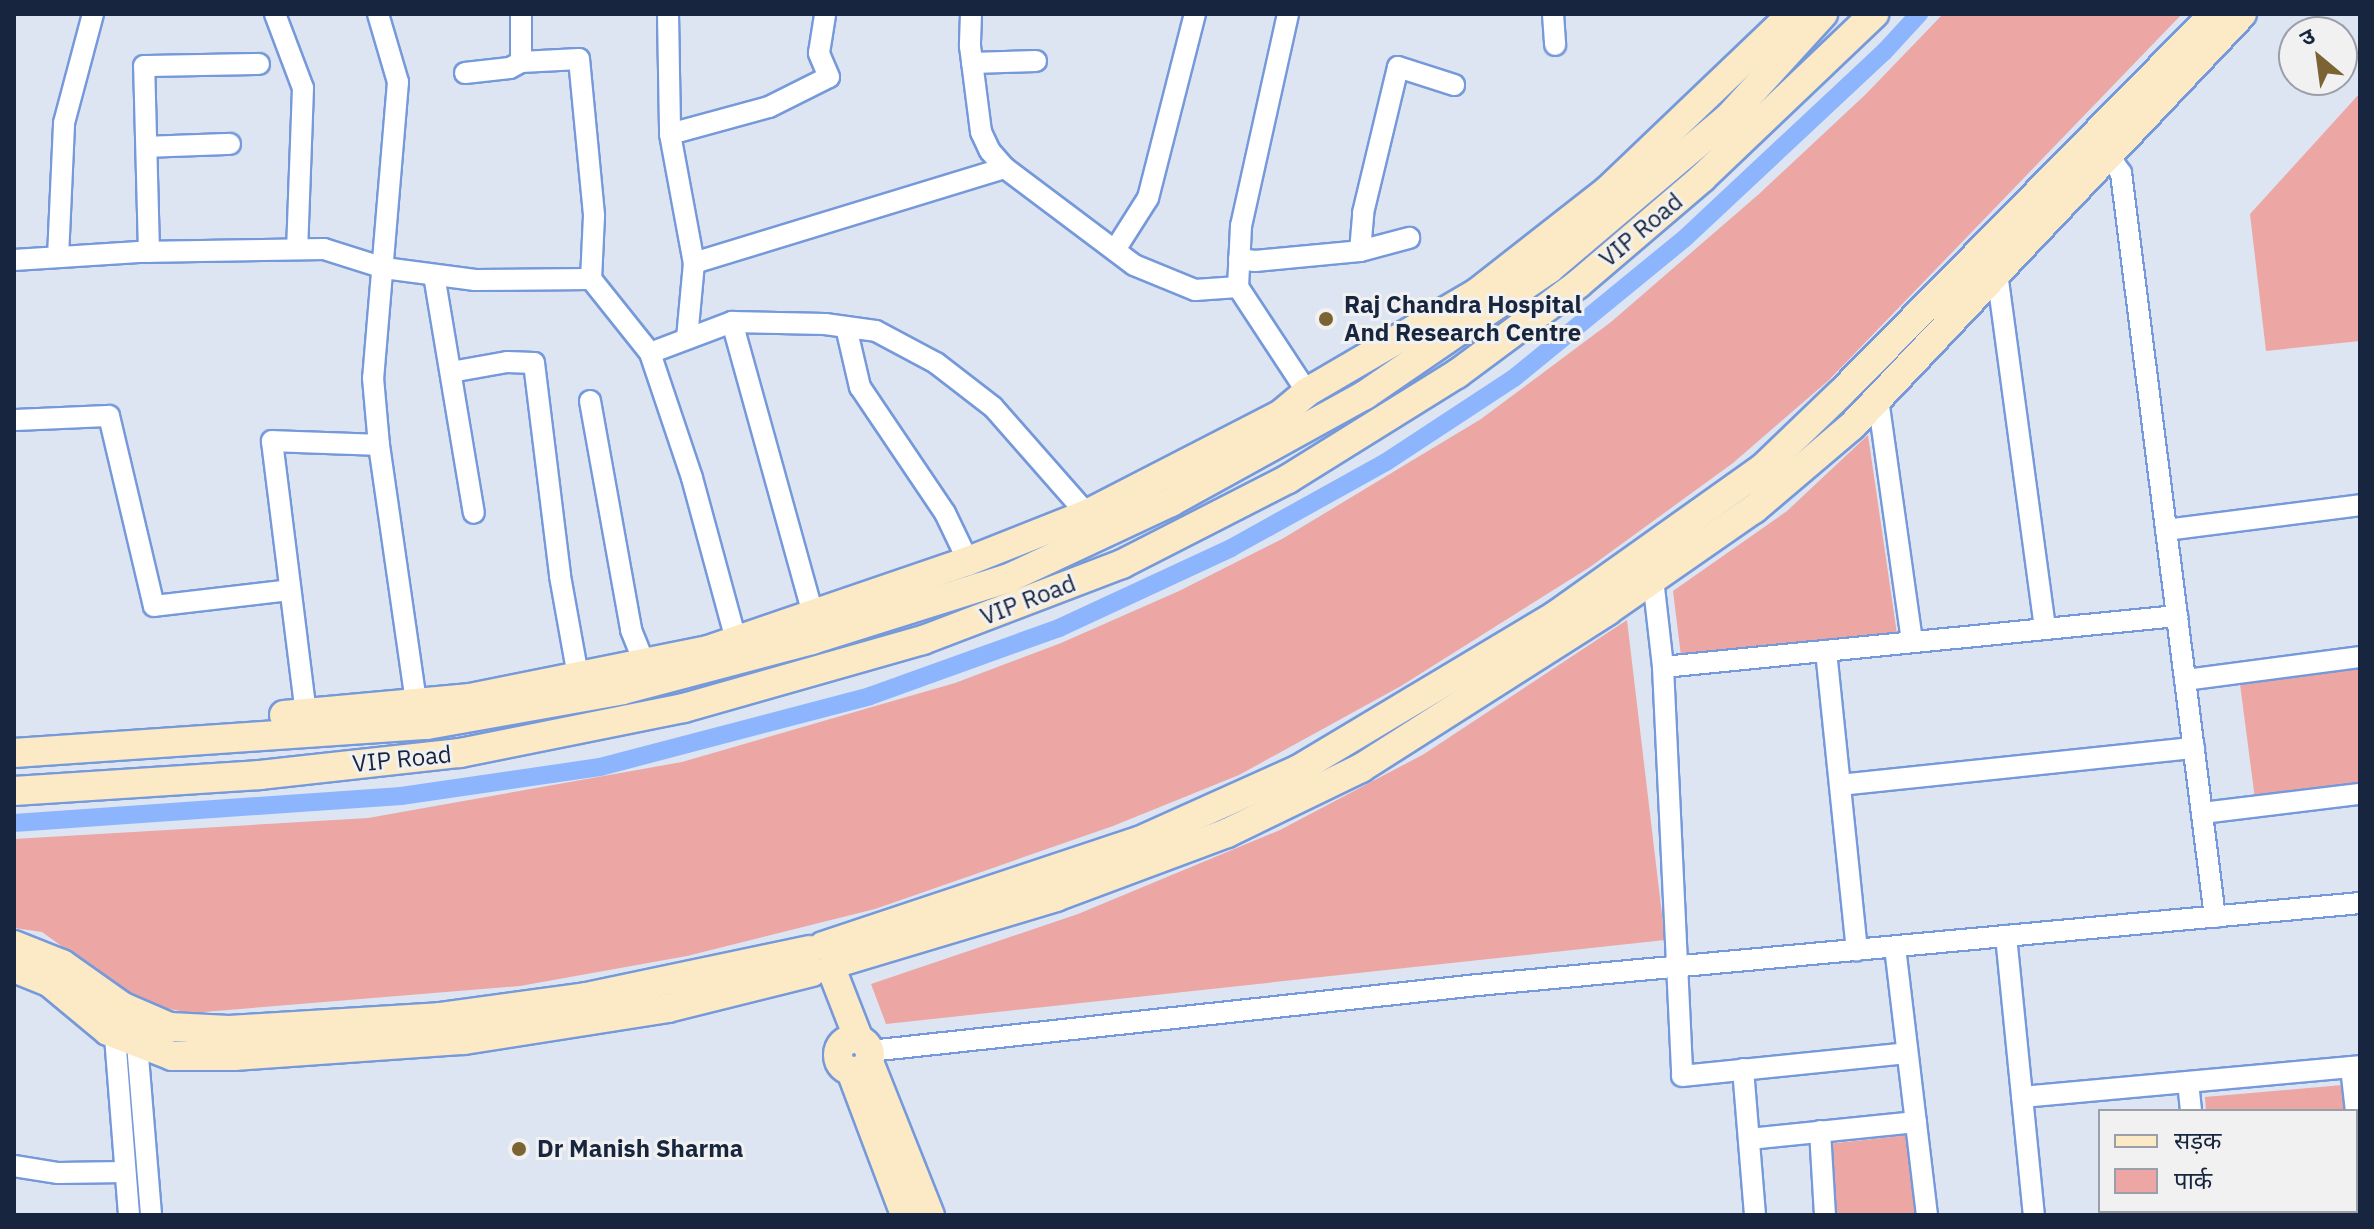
<!DOCTYPE html>
<meta charset="utf-8">
<style>
body{margin:0}
#map{position:relative;width:2374px;height:1229px;overflow:hidden;background:#dde5f2;font-family:"IBM Plex Sans","Noto Sans Devanagari",sans-serif}
div>[style]{position:absolute}
.green>*{inset:0;background:#eca7a4}
.canal>*{height:18px;margin:-9px;padding:0 9px;transform-origin:9px;border-radius:9px;background:#8db5fd}
.roads{filter:drop-shadow(2px 0 #7599da) drop-shadow(-2px 0 #7599da) drop-shadow(0 2px #7599da) drop-shadow(0 -2px #7599da)}
.street>*{height:20px;margin:-10px;padding:0 10px;transform-origin:10px;border-radius:10px;background:#fff}
.secondary>*{height:28px;margin:-14px;padding:0 14px;transform-origin:14px;border-radius:14px;background:#fbeac5}
.secondary>.ring{margin:-14px;padding:0;box-sizing:content-box;background:none;border:28px solid #fbeac5;border-radius:50%}
.dots>*{width:22px;height:22px;translate:-50% -50%;box-sizing:border-box;border:4px solid #f1f1f1;border-radius:50%}
span{translate:-50% -50%;white-space:nowrap;text-align:center;line-height:1.15;-webkit-text-stroke:6px #f1f1f1;paint-order:stroke}
.street-label{font-size:24px;color:#17253f}
.poi-label{font-size:24px;color:#17253f;font-weight:700}
.left{translate:0 -50%;text-align:left}
.frame{position:absolute;inset:0;border:16px solid #17253f;pointer-events:none}
.legend{position:absolute;left:2098px;top:1109px;width:260px;height:104px;box-sizing:border-box;background:#f1f1f1;border:2px solid #9a9faa;margin:0;padding:10px 14px;list-style:none;font-size:24px;color:#17253f}
.legend li{display:flex;align-items:center;gap:16px;height:40px}
.legend b{width:40px;border:2px solid #9a9faa}
.north{position:absolute;left:2278px;top:16px;width:80px;height:80px;box-sizing:border-box;background:#f1f1f1;border:2px solid #9a9faa;border-radius:50%;rotate:331deg;font-size:22px;font-weight:700;line-height:32px;text-align:center;color:#17253f}
.north::after{content:'';display:block;margin:auto;width:28px;height:36px;background:#7c6334;clip-path:polygon(50% 0,100% 100%,50% 72%,0 100%)}
</style>
<div id="map">
<div class="green">
<div style="clip-path:polygon(1943px 14px,2182px 14px,1829px 380px,1733px 463px,1590px 567px,1401px 686px,1239px 775px,1113px 826px,875px 909px,687px 956px,520px 986px,191px 1013px,142px 1004px,42px 932px,14px 928px,14px 839px,368px 818px,682px 762px,955px 683px,1061px 643px,1179px 591px,1282px 539px,1481px 419px,1611px 322px,1759px 194px,1866px 94px)"></div>
<div style="clip-path:polygon(2360px 93px,2360px 341px,2266px 351px,2250px 214px)"></div>
<div style="clip-path:polygon(1868px 435px,1897px 634px,1681px 656px,1673px 591px,1787px 511px)"></div>
<div style="clip-path:polygon(1627px 620px,1665px 940px,886px 1024px,871px 984px,1078px 914px,1280px 830px,1424px 754px)"></div>
<div style="clip-path:polygon(2360px 667px,2360px 784px,2255px 799px,2240px 684px)"></div>
<div style="clip-path:polygon(2342px 1085px,2344px 1111px,2206px 1111px,2205px 1097px)"></div>
<div style="clip-path:polygon(1910px 1135px,1918px 1215px,1834px 1215px,1827px 1144px)"></div>
</div>
<div class="canal">
<div style="left:14px;top:823px;width:388px;rotate:-4deg"></div>
<div style="left:401px;top:796px;width:201px;rotate:-8.3deg"></div>
<div style="left:600px;top:767px;width:279px;rotate:-14.7deg"></div>
<div style="left:870px;top:696px;width:201px;rotate:-19.8deg"></div>
<div style="left:1059px;top:628px;width:190px;rotate:-24.9deg"></div>
<div style="left:1231px;top:548px;width:177px;rotate:-29deg"></div>
<div style="left:1386px;top:462px;width:153px;rotate:-33.3deg"></div>
<div style="left:1514px;top:378px;width:220px;rotate:-39.3deg"></div>
<div style="left:1684px;top:239px;width:274px;rotate:-43.1deg"></div>
<div style="left:1884px;top:52px;width:52px;rotate:-47.4deg"></div>
</div>
<div class="roads">
<div class="street">
<div style="left:275px;top:14px;width:79px;rotate:69.3deg"></div>
<div style="left:303px;top:88px;width:161px;rotate:92.1deg"></div>
<div style="left:378px;top:14px;width:71px;rotate:73.6deg"></div>
<div style="left:398px;top:82px;width:297px;rotate:94.8deg"></div>
<div style="left:373px;top:378px;width:67px;rotate:84.9deg"></div>
<div style="left:521px;top:14px;width:48px;rotate:90deg"></div>
<div style="left:668px;top:14px;width:120px;rotate:89deg"></div>
<div style="left:670px;top:134px;width:131px;rotate:79.5deg"></div>
<div style="left:694px;top:263px;width:76px;rotate:95.3deg"></div>
<div style="left:971px;top:14px;width:32px;rotate:92deg"></div>
<div style="left:970px;top:46px;width:87px;rotate:82.7deg"></div>
<div style="left:981px;top:132px;width:21px;rotate:65deg"></div>
<div style="left:990px;top:151px;width:23px;rotate:49deg"></div>
<div style="left:1005px;top:168px;width:161px;rotate:36.9deg"></div>
<div style="left:1134px;top:265px;width:66px;rotate:22.3deg"></div>
<div style="left:1195px;top:290px;width:43px;rotate:-4deg"></div>
<div style="left:1288px;top:14px;width:217px;rotate:102.5deg"></div>
<div style="left:1241px;top:226px;width:61px;rotate:92.8deg"></div>
<div style="left:1238px;top:287px;width:126px;rotate:56.7deg"></div>
<div style="left:1553px;top:14px;width:31px;rotate:86deg"></div>
<div style="left:972px;top:63px;width:64px;rotate:-1.8deg"></div>
<div style="left:465px;top:73px;width:45px;rotate:-6.3deg"></div>
<div style="left:510px;top:68px;width:13px;rotate:-29deg"></div>
<div style="left:521px;top:62px;width:58px;rotate:-3deg"></div>
<div style="left:579px;top:59px;width:158px;rotate:84.5deg"></div>
<div style="left:594px;top:216px;width:63px;rotate:92.7deg"></div>
<div style="left:670px;top:134px;width:103px;rotate:-15.3deg"></div>
<div style="left:769px;top:107px;width:67px;rotate:-26.6deg"></div>
<div style="left:829px;top:77px;width:26px;rotate:-113deg"></div>
<div style="left:819px;top:53px;width:39px;rotate:-81deg"></div>
<div style="left:147px;top:147px;width:83px;rotate:-2.1deg"></div>
<div style="left:2108px;top:155px;width:22px;rotate:54deg"></div>
<div style="left:2121px;top:173px;width:750px;rotate:82.8deg"></div>
<div style="left:1115px;top:250px;width:62px;rotate:-57.6deg"></div>
<div style="left:1148px;top:198px;width:190px;rotate:-75.7deg"></div>
<div style="left:1360px;top:251px;width:38px;rotate:-85deg"></div>
<div style="left:1363px;top:213px;width:150px;rotate:-76.5deg"></div>
<div style="left:1398px;top:67px;width:59px;rotate:17.8deg"></div>
<div style="left:149px;top:252px;width:186px;rotate:-91.5deg"></div>
<div style="left:144px;top:66px;width:115px;rotate:-1deg"></div>
<div style="left:58px;top:257px;width:134px;rotate:-87.4deg"></div>
<div style="left:64px;top:123px;width:113px;rotate:-75.1deg"></div>
<div style="left:1239px;top:259px;width:16px;rotate:7deg"></div>
<div style="left:1255px;top:261px;width:105px;rotate:-5.4deg"></div>
<div style="left:1360px;top:251px;width:51px;rotate:-14.9deg"></div>
<div style="left:14px;top:260px;width:125px;rotate:-3.7deg"></div>
<div style="left:139px;top:252px;width:185px;rotate:-0.9deg"></div>
<div style="left:324px;top:249px;width:63px;rotate:17.6deg"></div>
<div style="left:384px;top:268px;width:92px;rotate:7.5deg"></div>
<div style="left:475px;top:280px;width:116px;rotate:-0.5deg"></div>
<div style="left:591px;top:279px;width:95px;rotate:51.4deg"></div>
<div style="left:650px;top:353px;width:132px;rotate:71.4deg"></div>
<div style="left:692px;top:478px;width:168px;rotate:74.8deg"></div>
<div style="left:694px;top:263px;width:325px;rotate:-17deg"></div>
<div style="left:1997px;top:273px;width:359px;rotate:82.3deg"></div>
<div style="left:434px;top:275px;width:241px;rotate:80.5deg"></div>
<div style="left:732px;top:322px;width:303px;rotate:74.5deg"></div>
<div style="left:846px;top:327px;width:62px;rotate:76.9deg"></div>
<div style="left:860px;top:387px;width:152px;rotate:56deg"></div>
<div style="left:945px;top:513px;width:53px;rotate:64.4deg"></div>
<div style="left:650px;top:353px;width:88px;rotate:-20.7deg"></div>
<div style="left:732px;top:322px;width:93px;rotate:1.2deg"></div>
<div style="left:825px;top:324px;width:51px;rotate:7.8deg"></div>
<div style="left:876px;top:331px;width:68px;rotate:28.1deg"></div>
<div style="left:936px;top:363px;width:72px;rotate:37.7deg"></div>
<div style="left:993px;top:407px;width:142px;rotate:48.7deg"></div>
<div style="left:451px;top:372px;width:57px;rotate:-10.1deg"></div>
<div style="left:507px;top:362px;width:27px;rotate:2deg"></div>
<div style="left:534px;top:363px;width:215px;rotate:83deg"></div>
<div style="left:560px;top:576px;width:102px;rotate:79.8deg"></div>
<div style="left:1878px;top:399px;width:245px;rotate:82deg"></div>
<div style="left:590px;top:401px;width:233px;rotate:79.8deg"></div>
<div style="left:631px;top:630px;width:35px;rotate:68deg"></div>
<div style="left:14px;top:420px;width:95px;rotate:-2.4deg"></div>
<div style="left:109px;top:416px;width:195px;rotate:76.7deg"></div>
<div style="left:154px;top:606px;width:137px;rotate:-6.7deg"></div>
<div style="left:2166px;top:530px;width:196px;rotate:-7.3deg"></div>
<div style="left:1653px;top:579px;width:89px;rotate:83.5deg"></div>
<div style="left:1663px;top:667px;width:409px;rotate:87.3deg"></div>
<div style="left:1682px;top:1076px;width:226px;rotate:-5.8deg"></div>
<div style="left:1826px;top:651px;width:301px;rotate:84.1deg"></div>
<div style="left:1663px;top:667px;width:517px;rotate:-5.67deg"></div>
<div style="left:2185px;top:680px;width:177px;rotate:-7.5deg"></div>
<div style="left:306px;top:714px;width:275px;rotate:-97.1deg"></div>
<div style="left:272px;top:441px;width:107px;rotate:2.1deg"></div>
<div style="left:379px;top:445px;width:261px;rotate:81.8deg"></div>
<div style="left:1840px;top:785px;width:356px;rotate:-6deg"></div>
<div style="left:2202px;top:813px;width:159px;rotate:-6.9deg"></div>
<div style="left:2006px;top:936px;width:280px;rotate:84.3deg"></div>
<div style="left:1895px;top:947px;width:270px;rotate:83.2deg"></div>
<div style="left:114px;top:1024px;width:192px;rotate:85.5deg"></div>
<div style="left:136px;top:1032px;width:184px;rotate:85.3deg"></div>
<div style="left:870px;top:1051px;width:612px;rotate:-6.2deg"></div>
<div style="left:1478px;top:985px;width:886px;rotate:-5.31deg"></div>
<div style="left:2351px;top:1067px;width:81px;rotate:83.6deg"></div>
<div style="left:1743px;top:1069px;width:146px;rotate:85.3deg"></div>
<div style="left:2188px;top:1082px;width:29px;rotate:84deg"></div>
<div style="left:2022px;top:1097px;width:339px;rotate:-5.2deg"></div>
<div style="left:1820px;top:1131px;width:84px;rotate:86.6deg"></div>
<div style="left:1749px;top:1139px;width:168px;rotate:-5.8deg"></div>
<div style="left:14px;top:1166px;width:45px;rotate:9deg"></div>
<div style="left:58px;top:1173px;width:67px;rotate:-0.9deg"></div>
<div style="left:2202px;top:1211px;width:4px;rotate:90deg"></div>
</div>
<div class="secondary">
<div style="left:284px;top:715px;width:187px;rotate:-5.2deg"></div>
<div style="left:470px;top:698px;width:243px;rotate:-11.4deg"></div>
<div style="left:708px;top:650px;width:275px;rotate:-18.9deg"></div>
<div style="left:968px;top:561px;width:128px;rotate:-21.6deg"></div>
<div style="left:1087px;top:514px;width:217px;rotate:-27.2deg"></div>
<div style="left:1280px;top:415px;width:35px;rotate:-40deg"></div>
<div style="left:1307px;top:392px;width:198px;rotate:-30.3deg"></div>
<div style="left:1478px;top:292px;width:165px;rotate:-38.1deg"></div>
<div style="left:1608px;top:190px;width:255px;rotate:-43.7deg"></div>
<div style="left:14px;top:753px;width:414px;rotate:-3.9deg"></div>
<div style="left:427px;top:725px;width:199px;rotate:-10.1deg"></div>
<div style="left:623px;top:690px;width:196px;rotate:-14.8deg"></div>
<div style="left:812px;top:640px;width:207px;rotate:-17.5deg"></div>
<div style="left:1009px;top:578px;width:179px;rotate:-25.1deg"></div>
<div style="left:1171px;top:502px;width:222px;rotate:-28.9deg"></div>
<div style="left:1365px;top:395px;width:223px;rotate:-34.4deg"></div>
<div style="left:1549px;top:269px;width:234px;rotate:-40.2deg"></div>
<div style="left:1728px;top:118px;width:141px;rotate:-47.6deg"></div>
<div style="left:14px;top:791px;width:247px;rotate:-3.7deg"></div>
<div style="left:260px;top:775px;width:201px;rotate:-6.3deg"></div>
<div style="left:460px;top:753px;width:228px;rotate:-11.4deg"></div>
<div style="left:684px;top:708px;width:248px;rotate:-15.9deg"></div>
<div style="left:923px;top:640px;width:213px;rotate:-20.9deg"></div>
<div style="left:1122px;top:564px;width:186px;rotate:-27.1deg"></div>
<div style="left:1288px;top:479px;width:199px;rotate:-31.9deg"></div>
<div style="left:1457px;top:374px;width:151px;rotate:-36.6deg"></div>
<div style="left:1578px;top:284px;width:163px;rotate:-40.5deg"></div>
<div style="left:1702px;top:178px;width:238px;rotate:-43.6deg"></div>
<div style="left:14px;top:945px;width:52px;rotate:21.6deg"></div>
<div style="left:62px;top:964px;width:75px;rotate:35.2deg"></div>
<div style="left:123px;top:1007px;width:51px;rotate:23.1deg"></div>
<div style="left:170px;top:1027px;width:59px;rotate:2.9deg"></div>
<div style="left:229px;top:1030px;width:210px;rotate:-3.5deg"></div>
<div style="left:439px;top:1017px;width:148px;rotate:-7.7deg"></div>
<div style="left:586px;top:997px;width:228px;rotate:-11.9deg"></div>
<div style="left:823px;top:946px;width:333px;rotate:-18.4deg"></div>
<div style="left:1139px;top:841px;width:175px;rotate:-24.2deg"></div>
<div style="left:1299px;top:769px;width:300px;rotate:-30.9deg"></div>
<div style="left:1556px;top:615px;width:254px;rotate:-35.4deg"></div>
<div style="left:1763px;top:468px;width:107px;rotate:-43.9deg"></div>
<div style="left:1840px;top:394px;width:533px;rotate:-45.46deg"></div>
<div style="left:833px;top:964px;width:233px;rotate:-16.7deg"></div>
<div style="left:1056px;top:897px;width:183px;rotate:-20.5deg"></div>
<div style="left:1227px;top:833px;width:149px;rotate:-25.9deg"></div>
<div style="left:1361px;top:768px;width:292px;rotate:-32.5deg"></div>
<div style="left:1607px;top:611px;width:179px;rotate:-34.8deg"></div>
<div style="left:1754px;top:509px;width:128px;rotate:-40.3deg"></div>
<div style="left:1852px;top:426px;width:567px;rotate:-46.57deg"></div>
<div style="left:14px;top:968px;width:38px;rotate:22deg"></div>
<div style="left:49px;top:982px;width:77px;rotate:39.7deg"></div>
<div style="left:108px;top:1031px;width:69px;rotate:21.3deg"></div>
<div style="left:172px;top:1056px;width:62px"></div>
<div style="left:234px;top:1056px;width:231px;rotate:-4deg"></div>
<div style="left:464px;top:1040px;width:206px;rotate:-8.9deg"></div>
<div style="left:668px;top:1008px;width:148px;rotate:-14deg"></div>
<div style="left:831px;top:968px;width:77px;rotate:68.7deg"></div>
<div class="ring" style="left:838px;top:1039px;width:4px;height:4px"></div>
<div style="left:869px;top:1062px;width:165px;rotate:68.3deg"></div>
<div style="left:851px;top:1071px;width:154px;rotate:69.4deg"></div>
</div>
</div>
<div class="dots">
<div style="left:1326px;top:319px;background:#7c6334"></div>
<div style="left:519px;top:1149px;background:#7c6334"></div>
</div>
<div class="street-label">
<span style="left:1641px;top:230px;rotate:-40deg">VIP Road</span>
<span style="left:1028px;top:600px;rotate:-21deg">VIP Road</span>
<span style="left:402px;top:759px;rotate:-6deg">VIP Road</span>
</div>
<div class="poi-label">
<span class="left" style="left:1344px;top:319px">Raj Chandra Hospital<br>And Research Centre</span>
<span class="left" style="left:537px;top:1149px">Dr Manish Sharma</span>
</div>
<div class="frame"></div>
<ul class="legend">
<li><b style="height:10px;background:#fbeac5"></b>सड़क</li>
<li><b style="height:22px;background:#eca7a4"></b>पार्क</li>
</ul>
<div class="north">उ</div>
</div>
